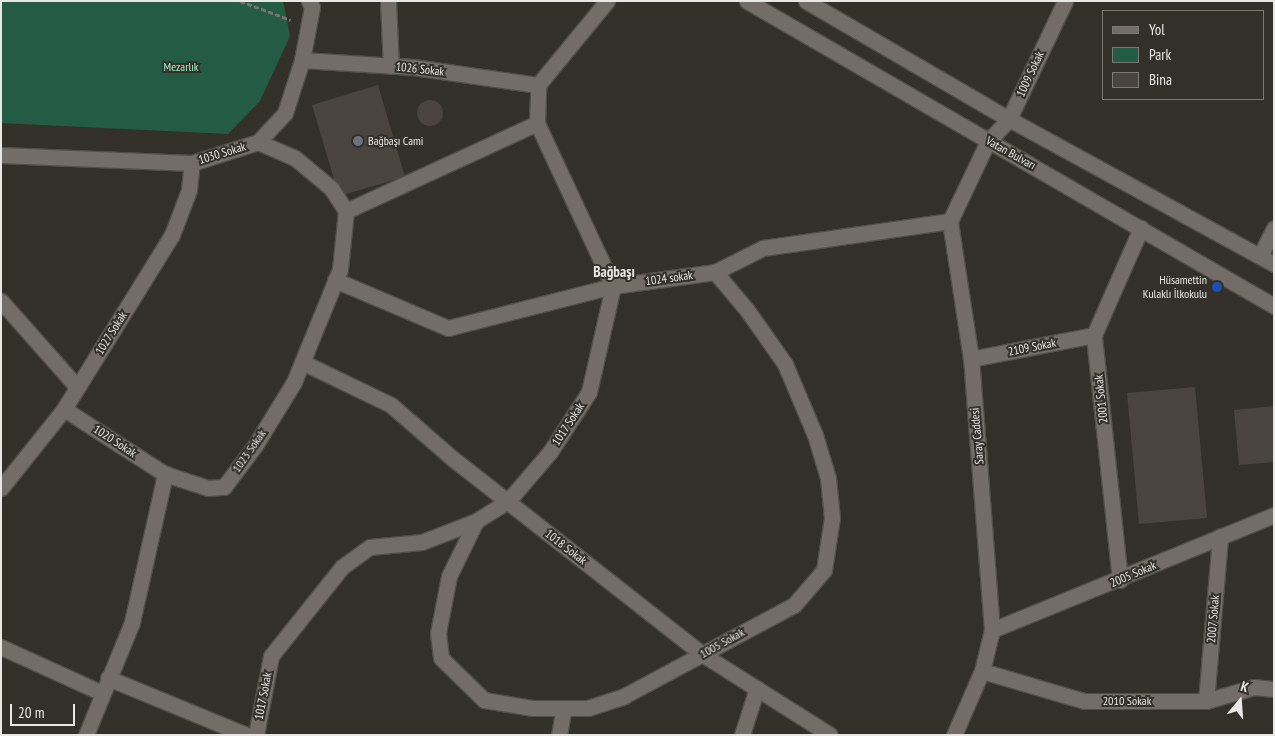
<!DOCTYPE html>
<meta charset="utf-8">
<style>
body{margin:0}
#map{position:relative;width:1275px;height:736px;overflow:hidden;background:#33302a;font-family:"PT Sans Narrow",sans-serif}
div>[style]{position:absolute}
.green>*{inset:0;background:#245b44}
.building>*{inset:0;background:#49443e}
.round{border-radius:50%}
.path>*{height:3px;margin-top:-1.5px;transform-origin:0;background:repeating-linear-gradient(90deg,#76736e 0 5px,transparent 0 7.5px)}
.roads{filter:drop-shadow(1px 0 #514e48) drop-shadow(-1px 0 #514e48) drop-shadow(0 1px #514e48) drop-shadow(0 -1px #514e48)}
.street>*{height:15px;margin:-7.5px;padding:0 7.5px;transform-origin:7.5px;border-radius:7.5px;background:#726e67}
.secondary>*{height:15px;margin:-7.5px;padding:0 7.5px;transform-origin:7.5px;border-radius:7.5px;background:#726e67}
.dots>*{width:14px;height:14px;translate:-50% -50%;box-sizing:border-box;border:2px solid #33302a;border-radius:50%}
span{translate:-50% -50%;white-space:nowrap;text-align:center;line-height:1.15;-webkit-text-stroke:4px #33302a;paint-order:stroke}
.park-label{font-size:12px;color:#9df4cc}
.street-label{font-size:12px;color:#e9e7e3}
.poi-label{font-size:12px;color:#e9e7e3}
.left{translate:0 -50%;text-align:left}
.right{translate:-100% -50%;text-align:right}
.quarter-label{font-size:15px;color:#e9e7e3;font-weight:700}
.frame{position:absolute;inset:0;border:2px solid #e9e7e3;pointer-events:none}
.legend{position:absolute;left:1102px;top:10px;width:162px;height:90px;box-sizing:border-box;background:#33302a;border:1px solid #7c7974;margin:0;padding:6px 9px;list-style:none;font-size:15px;color:#e9e7e3}
.legend li{display:flex;align-items:center;gap:10px;height:25px}
.legend b{width:25px;border:1px solid #7c7974}
.north{position:absolute;left:1215px;top:676px;width:50px;height:50px;-webkit-text-stroke:4px #33302a;paint-order:stroke;rotate:18deg;font-size:14px;font-weight:700;line-height:20px;text-align:center;color:#e9e7e3}
.north::after{content:'';display:block;margin:auto;width:18px;height:22px;background:#e9e7e3;clip-path:polygon(50% 0,100% 100%,50% 72%,0 100%)}
.scale{position:absolute;left:10px;top:704px;width:65px;height:22px;box-sizing:border-box;border:2px solid #e9e7e3;border-top:0;padding-left:6px;font-size:15px;line-height:18px;white-space:nowrap;color:#e9e7e3;-webkit-text-stroke:4px #33302a;paint-order:stroke}
</style>
<div id="map">
<div class="green">
<div style="clip-path:polygon(1px 1px,283px 1px,290px 36px,260px 101px,228px 134px,1px 123px)"></div>
</div>
<div class="building">
<div style="clip-path:polygon(378px 85px,405px 177px,339px 196px,312px 105px)"></div>
<div class="round" style="left:417px;top:100px;width:26px;height:26px"></div>
<div style="clip-path:polygon(1195px 387px,1207px 518px,1139px 524px,1127px 393px)"></div>
<div style="clip-path:polygon(1274px 406px,1274px 462px,1239px 465px,1234px 410px)"></div>
</div>
<div class="path">
<div style="left:240px;top:1px;width:54px;rotate:20.4deg"></div>
</div>
<div class="roads">
<div class="street">
<div style="left:388px;top:1px;width:65px;rotate:87.4deg"></div>
<div style="left:302px;top:60px;width:111px;rotate:3.6deg"></div>
<div style="left:413px;top:67px;width:126px;rotate:8.2deg"></div>
<div style="left:988px;top:141px;width:30px;rotate:-46deg"></div>
<div style="left:1009px;top:119px;width:131px;rotate:-64.6deg"></div>
<div style="left:1px;top:155px;width:191px;rotate:2.4deg"></div>
<div style="left:192px;top:163px;width:69px;rotate:-17.7deg"></div>
<div style="left:258px;top:142px;width:40px;rotate:-47deg"></div>
<div style="left:285px;top:113px;width:56px;rotate:-72.2deg"></div>
<div style="left:302px;top:60px;width:54px;rotate:-79.3deg"></div>
<div style="left:312px;top:7px;width:7px;rotate:-117deg"></div>
<div style="left:346px;top:211px;width:210px;rotate:-24.7deg"></div>
<div style="left:1260px;top:256px;width:31px;rotate:-63deg"></div>
<div style="left:335px;top:280px;width:123px;rotate:23deg"></div>
<div style="left:448px;top:328px;width:170px;rotate:-14.3deg"></div>
<div style="left:613px;top:286px;width:103px;rotate:-7.8deg"></div>
<div style="left:715px;top:272px;width:54px;rotate:-26.6deg"></div>
<div style="left:763px;top:248px;width:189px;rotate:-8.2deg"></div>
<div style="left:1px;top:301px;width:115px;rotate:48.5deg"></div>
<div style="left:971px;top:359px;width:125px;rotate:-11deg"></div>
<div style="left:302px;top:362px;width:99px;rotate:25.8deg"></div>
<div style="left:391px;top:405px;width:81px;rotate:41deg"></div>
<div style="left:452px;top:458px;width:318px;rotate:38.1deg"></div>
<div style="left:702px;top:654px;width:151px;rotate:32.3deg"></div>
<div style="left:64px;top:409px;width:120px;rotate:32.8deg"></div>
<div style="left:165px;top:474px;width:45px;rotate:18deg"></div>
<div style="left:208px;top:488px;width:16px;rotate:-4deg"></div>
<div style="left:224px;top:487px;width:54px;rotate:-53.3deg"></div>
<div style="left:256px;top:444px;width:73px;rotate:-58.5deg"></div>
<div style="left:294px;top:382px;width:122px;rotate:-67.8deg"></div>
<div style="left:340px;top:269px;width:58px;rotate:-84.1deg"></div>
<div style="left:346px;top:211px;width:27px;rotate:-123deg"></div>
<div style="left:331px;top:188px;width:47px;rotate:-140.2deg"></div>
<div style="left:295px;top:158px;width:40px;rotate:-156.6deg"></div>
<div style="left:1px;top:488px;width:101px;rotate:-51.4deg"></div>
<div style="left:64px;top:409px;width:205px;rotate:-58.2deg"></div>
<div style="left:172px;top:235px;width:48px;rotate:-69.3deg"></div>
<div style="left:189px;top:190px;width:27px;rotate:-84deg"></div>
<div style="left:476px;top:521px;width:61px;rotate:116.1deg"></div>
<div style="left:449px;top:576px;width:58px;rotate:100.9deg"></div>
<div style="left:438px;top:633px;width:25px;rotate:83deg"></div>
<div style="left:441px;top:658px;width:60px;rotate:44.3deg"></div>
<div style="left:484px;top:700px;width:50px;rotate:9.3deg"></div>
<div style="left:533px;top:708px;width:55px"></div>
<div style="left:588px;top:708px;width:38px;rotate:-18deg"></div>
<div style="left:624px;top:696px;width:193px;rotate:-28.2deg"></div>
<div style="left:794px;top:605px;width:46px;rotate:-49.4deg"></div>
<div style="left:824px;top:570px;width:53px;rotate:-81.3deg"></div>
<div style="left:832px;top:518px;width:40px;rotate:-95.7deg"></div>
<div style="left:828px;top:478px;width:45px;rotate:-106.8deg"></div>
<div style="left:815px;top:435px;width:77px;rotate:-112.9deg"></div>
<div style="left:785px;top:364px;width:66px;rotate:-125.1deg"></div>
<div style="left:747px;top:310px;width:50px;rotate:-130.1deg"></div>
<div style="left:1120px;top:580px;width:246px;rotate:-96.1deg"></div>
<div style="left:1094px;top:335px;width:117px;rotate:-66.3deg"></div>
<div style="left:992px;top:630px;width:305px;rotate:-22.2deg"></div>
<div style="left:1px;top:647px;width:111px;rotate:24.5deg"></div>
<div style="left:982px;top:671px;width:106px;rotate:16.4deg"></div>
<div style="left:1084px;top:701px;width:122px"></div>
<div style="left:1206px;top:701px;width:50px;rotate:-16.3deg"></div>
<div style="left:1254px;top:687px;width:20px;rotate:6deg"></div>
<div style="left:108px;top:678px;width:149px;rotate:22.4deg"></div>
<div style="left:1206px;top:701px;width:165px;rotate:-85.1deg"></div>
<div style="left:86px;top:735px;width:122px;rotate:-67.8deg"></div>
<div style="left:132px;top:622px;width:152px;rotate:-77.4deg"></div>
<div style="left:256px;top:735px;width:80px;rotate:-79.2deg"></div>
<div style="left:271px;top:656px;width:114px;rotate:-51.4deg"></div>
<div style="left:342px;top:567px;width:34px;rotate:-36deg"></div>
<div style="left:370px;top:547px;width:52px;rotate:-5.5deg"></div>
<div style="left:422px;top:542px;width:58px;rotate:-21.3deg"></div>
<div style="left:476px;top:521px;width:38px;rotate:-32deg"></div>
<div style="left:508px;top:501px;width:65px;rotate:-49.4deg"></div>
<div style="left:550px;top:452px;width:72px;rotate:-57deg"></div>
<div style="left:589px;top:392px;width:109px;rotate:-77.2deg"></div>
<div style="left:613px;top:286px;width:180px;rotate:-115deg"></div>
<div style="left:537px;top:123px;width:38px;rotate:-88deg"></div>
<div style="left:538px;top:85px;width:109px;rotate:-50.6deg"></div>
<div style="left:559px;top:735px;width:27px;rotate:-80deg"></div>
<div style="left:742px;top:735px;width:49px;rotate:-72.3deg"></div>
</div>
<div class="secondary">
<div style="left:747px;top:1px;width:609px;rotate:30.06deg"></div>
<div style="left:806px;top:1px;width:235px;rotate:30.2deg"></div>
<div style="left:1009px;top:119px;width:302px;rotate:28.7deg"></div>
<div style="left:954px;top:735px;width:70px;rotate:-66.4deg"></div>
<div style="left:982px;top:671px;width:42px;rotate:-76.3deg"></div>
<div style="left:992px;top:630px;width:272px;rotate:-94.4deg"></div>
<div style="left:971px;top:359px;width:140px;rotate:-98.7deg"></div>
<div style="left:950px;top:221px;width:89px;rotate:-64.6deg"></div>
</div>
</div>
<div class="dots">
<div style="left:358px;top:141px;background:#6b7280"></div>
<div style="left:1217px;top:287px;background:#1a4fb4"></div>
</div>
<div class="park-label">
<span style="left:181px;top:67px">Mezarlık</span>
</div>
<div class="street-label">
<span style="left:420px;top:69px;rotate:6deg">1026 Sokak</span>
<span style="left:1030px;top:74px;rotate:-65deg">1009 Sokak</span>
<span style="left:222px;top:153px;rotate:-17deg">1030 Sokak</span>
<span style="left:1011px;top:153px;rotate:29deg">Vatan Bulvarı</span>
<span style="left:669px;top:278px;rotate:-8deg">1024 sokak</span>
<span style="left:111px;top:333px;rotate:-58deg">1027 Sokak</span>
<span style="left:1032px;top:347px;rotate:-11deg">2109 Sokak</span>
<span style="left:1101px;top:399px;rotate:-96deg">2001 Sokak</span>
<span style="left:568px;top:424px;rotate:-57deg">1017 Sokak</span>
<span style="left:977px;top:436px;rotate:-95deg">Saray Caddesi</span>
<span style="left:115px;top:441px;rotate:33deg">1020 Sokak</span>
<span style="left:249px;top:451px;rotate:-55deg">1023 Sokak</span>
<span style="left:566px;top:547px;rotate:38deg">1018 Sokak</span>
<span style="left:1133px;top:574px;rotate:-23deg">2005 Sokak</span>
<span style="left:1213px;top:619px;rotate:-85deg">2007 Sokak</span>
<span style="left:722px;top:643px;rotate:-29deg">1005 Sokak</span>
<span style="left:263px;top:696px;rotate:-79deg">1017 Sokak</span>
<span style="left:1127px;top:701px">2010 Sokak</span>
</div>
<div class="poi-label">
<span class="left" style="left:368px;top:141px">Bağbaşı Cami</span>
<span class="right" style="left:1207px;top:287px">Hüsamettin<br>Kulaklı İlkokulu</span>
</div>
<div class="quarter-label">
<span style="left:614px;top:272px">Bağbaşı</span>
</div>
<div class="frame"></div>
<ul class="legend">
<li><b style="height:6px;background:#726e67"></b>Yol</li>
<li><b style="height:14px;background:#245b44"></b>Park</li>
<li><b style="height:14px;background:#49443e"></b>Bina</li>
</ul>
<div class="north">K</div>
<div class="scale">20 m</div>
</div>
